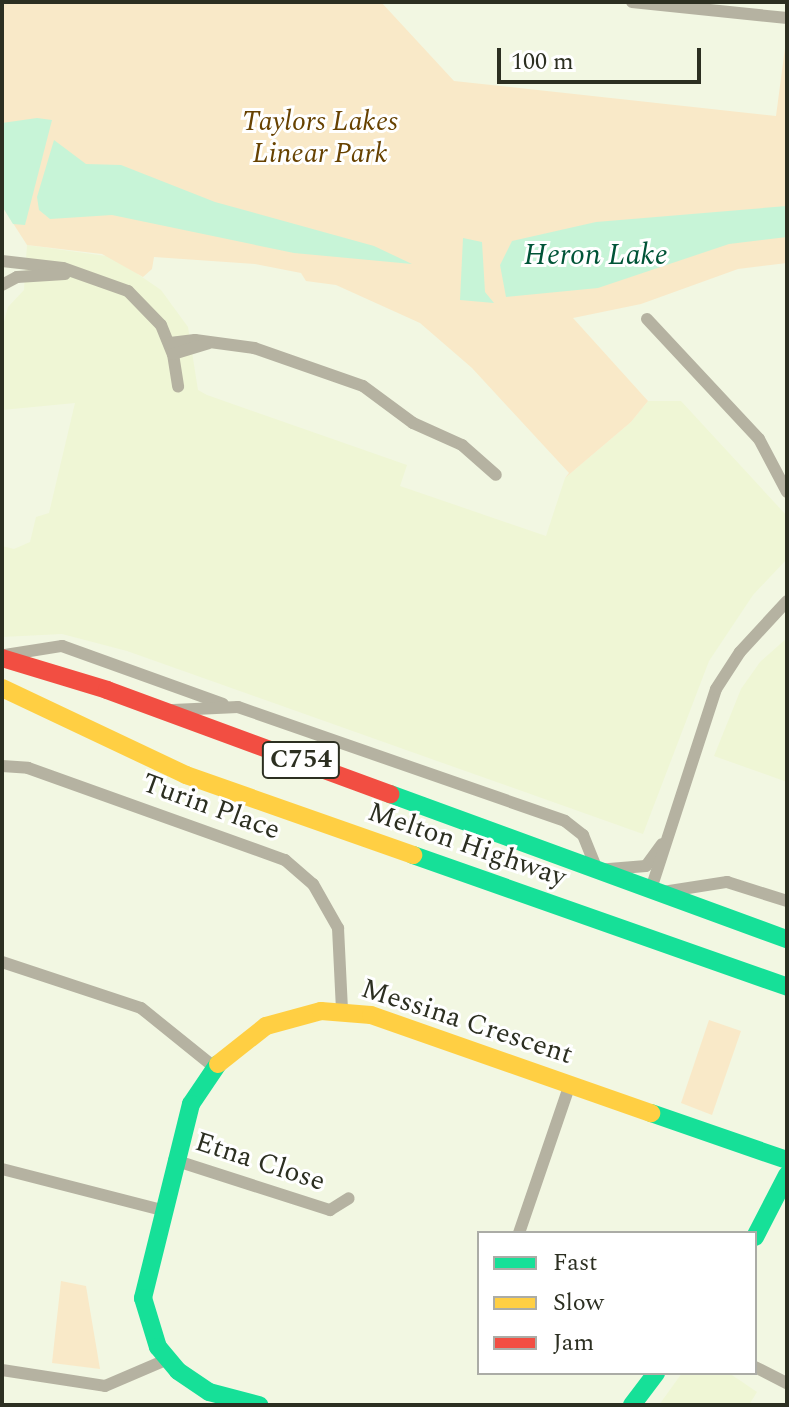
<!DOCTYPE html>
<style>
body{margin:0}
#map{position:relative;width:789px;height:1407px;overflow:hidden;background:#f2f7e2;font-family:Spectral,serif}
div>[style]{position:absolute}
.built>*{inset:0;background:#eff6d5}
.green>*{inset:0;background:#f9e9c8}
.water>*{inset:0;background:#c7f4d7}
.street>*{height:12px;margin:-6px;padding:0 6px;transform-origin:6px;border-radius:6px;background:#b5b2a1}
.fast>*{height:18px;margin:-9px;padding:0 9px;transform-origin:9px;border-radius:9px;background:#16e098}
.slow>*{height:18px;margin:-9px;padding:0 9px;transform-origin:9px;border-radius:9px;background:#ffcf43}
.jam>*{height:18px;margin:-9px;padding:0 9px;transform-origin:9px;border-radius:9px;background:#f24e42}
span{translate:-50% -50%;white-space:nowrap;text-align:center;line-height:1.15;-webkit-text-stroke:6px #fff;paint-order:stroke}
.shield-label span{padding:2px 6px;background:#fff;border:2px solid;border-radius:6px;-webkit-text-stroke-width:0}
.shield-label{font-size:26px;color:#2c2f21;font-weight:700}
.park-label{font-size:28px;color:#674201;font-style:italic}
.street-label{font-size:28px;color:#2c2f21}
.water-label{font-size:30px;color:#005437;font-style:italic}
.frame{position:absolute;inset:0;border:4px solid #2c2f21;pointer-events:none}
.legend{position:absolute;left:477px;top:1231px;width:280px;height:144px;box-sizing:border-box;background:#fff;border:2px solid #abaca6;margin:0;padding:10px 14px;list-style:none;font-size:24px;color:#2c2f21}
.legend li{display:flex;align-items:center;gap:16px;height:40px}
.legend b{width:40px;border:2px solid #abaca6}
.scale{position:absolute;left:497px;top:48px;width:204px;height:36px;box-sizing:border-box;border:4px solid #2c2f21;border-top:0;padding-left:10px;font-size:24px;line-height:28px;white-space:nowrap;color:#2c2f21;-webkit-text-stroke:6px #fff;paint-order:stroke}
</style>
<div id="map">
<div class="built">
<div style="clip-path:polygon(27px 245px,113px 257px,161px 290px,188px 327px,198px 390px,207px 395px,407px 465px,400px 486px,546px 536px,565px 478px,631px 422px,648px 401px,681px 401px,787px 516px,787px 559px,753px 595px,709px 661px,643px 834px,127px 651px,62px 634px,2px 637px,2px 546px,14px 549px,30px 542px,36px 517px,49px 513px,75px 403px,2px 410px,2px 329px,8px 307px,24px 290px)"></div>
<div style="clip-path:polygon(787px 638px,787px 782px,714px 756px,741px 689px,760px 662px)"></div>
<div style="clip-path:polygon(682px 1373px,729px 1373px,757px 1392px,749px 1405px,659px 1405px)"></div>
</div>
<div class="green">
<div style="clip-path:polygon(2px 2px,381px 2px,454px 81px,776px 116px,787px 33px,787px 263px,738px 269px,641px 304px,573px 318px,648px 401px,631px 422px,565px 478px,569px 473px,472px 368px,420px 323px,336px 285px,306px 281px,301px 273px,255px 264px,154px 257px,152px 269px,143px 277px,102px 254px,27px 245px,2px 206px)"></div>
<div style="clip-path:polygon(709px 1020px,741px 1031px,712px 1115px,681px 1103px)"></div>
<div style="clip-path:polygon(61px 1281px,86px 1286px,100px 1369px,52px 1363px)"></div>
</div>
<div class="water">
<div style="clip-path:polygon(37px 118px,52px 120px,25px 225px,13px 224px,2px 206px,2px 123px)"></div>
<div style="clip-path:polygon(54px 140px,86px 164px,121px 165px,215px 202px,374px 246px,412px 264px,294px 253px,112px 215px,50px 219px,39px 210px,37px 197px)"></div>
<div style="clip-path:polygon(787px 206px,787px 237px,729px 244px,598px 288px,506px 297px,500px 265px,512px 241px,596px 222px)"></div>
<div style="clip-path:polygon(463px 238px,482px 242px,485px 292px,494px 303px,460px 300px)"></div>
</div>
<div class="street">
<div style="left:632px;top:2px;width:156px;rotate:5.9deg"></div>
<div style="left:2px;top:261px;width:61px;rotate:6.5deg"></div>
<div style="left:63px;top:268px;width:69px;rotate:19.5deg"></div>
<div style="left:128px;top:291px;width:47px;rotate:45.9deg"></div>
<div style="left:161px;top:325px;width:31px;rotate:68deg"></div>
<div style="left:173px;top:354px;width:33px;rotate:81deg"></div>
<div style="left:2px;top:285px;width:17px;rotate:-28deg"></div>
<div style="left:17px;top:277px;width:48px;rotate:-3.6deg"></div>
<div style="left:647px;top:319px;width:164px;rotate:47deg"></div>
<div style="left:759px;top:439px;width:60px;rotate:62.2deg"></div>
<div style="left:170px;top:343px;width:25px;rotate:-7deg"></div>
<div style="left:195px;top:340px;width:60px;rotate:7.7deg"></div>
<div style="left:254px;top:348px;width:115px;rotate:19.2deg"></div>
<div style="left:363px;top:386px;width:62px;rotate:36.5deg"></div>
<div style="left:413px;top:423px;width:54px;rotate:24.2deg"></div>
<div style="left:462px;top:445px;width:45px;rotate:41.4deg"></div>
<div style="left:173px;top:354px;width:37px;rotate:-17deg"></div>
<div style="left:5px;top:655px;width:58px;rotate:-9deg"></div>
<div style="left:62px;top:646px;width:171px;rotate:19.8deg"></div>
<div style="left:173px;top:710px;width:65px;rotate:-2.6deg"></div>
<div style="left:238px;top:707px;width:346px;rotate:19.2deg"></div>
<div style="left:565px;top:821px;width:23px;rotate:38deg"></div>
<div style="left:583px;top:835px;width:38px;rotate:68deg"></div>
<div style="left:597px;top:870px;width:49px;rotate:-4.7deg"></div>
<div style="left:646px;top:866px;width:27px;rotate:-54deg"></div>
<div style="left:2px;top:766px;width:26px;rotate:4deg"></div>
<div style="left:28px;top:768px;width:273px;rotate:19.7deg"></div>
<div style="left:285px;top:860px;width:37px;rotate:41deg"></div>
<div style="left:313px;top:884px;width:51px;rotate:60.4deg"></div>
<div style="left:338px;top:928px;width:83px;rotate:87.2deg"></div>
<div style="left:651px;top:889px;width:210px;rotate:-72deg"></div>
<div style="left:716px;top:689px;width:44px;rotate:-57deg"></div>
<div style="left:740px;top:652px;width:69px;rotate:-47.3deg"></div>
<div style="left:663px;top:892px;width:65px;rotate:-8.9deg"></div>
<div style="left:727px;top:882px;width:63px;rotate:17.6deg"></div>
<div style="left:2px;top:962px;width:146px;rotate:18.3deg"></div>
<div style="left:141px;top:1008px;width:94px;rotate:38.9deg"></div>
<div style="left:174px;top:1160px;width:164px;rotate:17.8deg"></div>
<div style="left:2px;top:1169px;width:165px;rotate:14.4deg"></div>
<div style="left:330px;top:1210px;width:22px;rotate:-32deg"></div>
<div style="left:519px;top:1233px;width:157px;rotate:-71.1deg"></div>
<div style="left:755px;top:1367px;width:36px;rotate:27deg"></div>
<div style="left:2px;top:1370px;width:104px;rotate:8.8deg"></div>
<div style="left:105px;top:1386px;width:66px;rotate:-23.1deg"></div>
</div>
<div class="fast">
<div style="left:390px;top:794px;width:423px;rotate:20.1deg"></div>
<div style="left:413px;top:855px;width:397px;rotate:19.4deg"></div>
<div style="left:218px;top:1064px;width:48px;rotate:124deg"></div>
<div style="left:191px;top:1104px;width:200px;rotate:103.9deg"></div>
<div style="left:143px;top:1298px;width:51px;rotate:73deg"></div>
<div style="left:158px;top:1347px;width:31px;rotate:50deg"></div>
<div style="left:178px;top:1371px;width:37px;rotate:34deg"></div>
<div style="left:209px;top:1392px;width:52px;rotate:14.6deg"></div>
<div style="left:651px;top:1113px;width:144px;rotate:19.1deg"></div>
<div style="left:755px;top:1237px;width:70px;rotate:-62.7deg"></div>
<div style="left:632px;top:1405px;width:40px;rotate:-53deg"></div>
</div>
<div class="slow">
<div style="left:2px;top:688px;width:204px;rotate:25.3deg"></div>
<div style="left:186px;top:775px;width:241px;rotate:19.4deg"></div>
<div style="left:218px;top:1064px;width:61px;rotate:-38.4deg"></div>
<div style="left:266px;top:1026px;width:57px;rotate:-15.3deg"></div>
<div style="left:321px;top:1011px;width:50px;rotate:4.6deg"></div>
<div style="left:371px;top:1015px;width:297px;rotate:19.3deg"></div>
</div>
<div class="jam">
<div style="left:2px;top:658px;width:110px;rotate:16.9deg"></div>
<div style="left:107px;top:690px;width:302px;rotate:20.2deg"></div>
</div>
<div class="shield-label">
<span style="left:301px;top:760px">C754</span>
</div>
<div class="park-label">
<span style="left:320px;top:138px">Taylors Lakes<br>Linear Park</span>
</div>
<div class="street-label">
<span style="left:211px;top:807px;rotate:20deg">Turin Place</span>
<span style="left:467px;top:845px;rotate:19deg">Melton Highway</span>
<span style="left:467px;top:1022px;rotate:18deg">Messina Crescent</span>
<span style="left:260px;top:1162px;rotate:18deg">Etna Close</span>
</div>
<div class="water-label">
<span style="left:596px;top:255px">Heron Lake</span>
</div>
<div class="frame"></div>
<ul class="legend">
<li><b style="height:10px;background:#16e098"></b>Fast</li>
<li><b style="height:10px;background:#ffcf43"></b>Slow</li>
<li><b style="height:10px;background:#f24e42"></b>Jam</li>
</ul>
<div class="scale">100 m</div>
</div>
